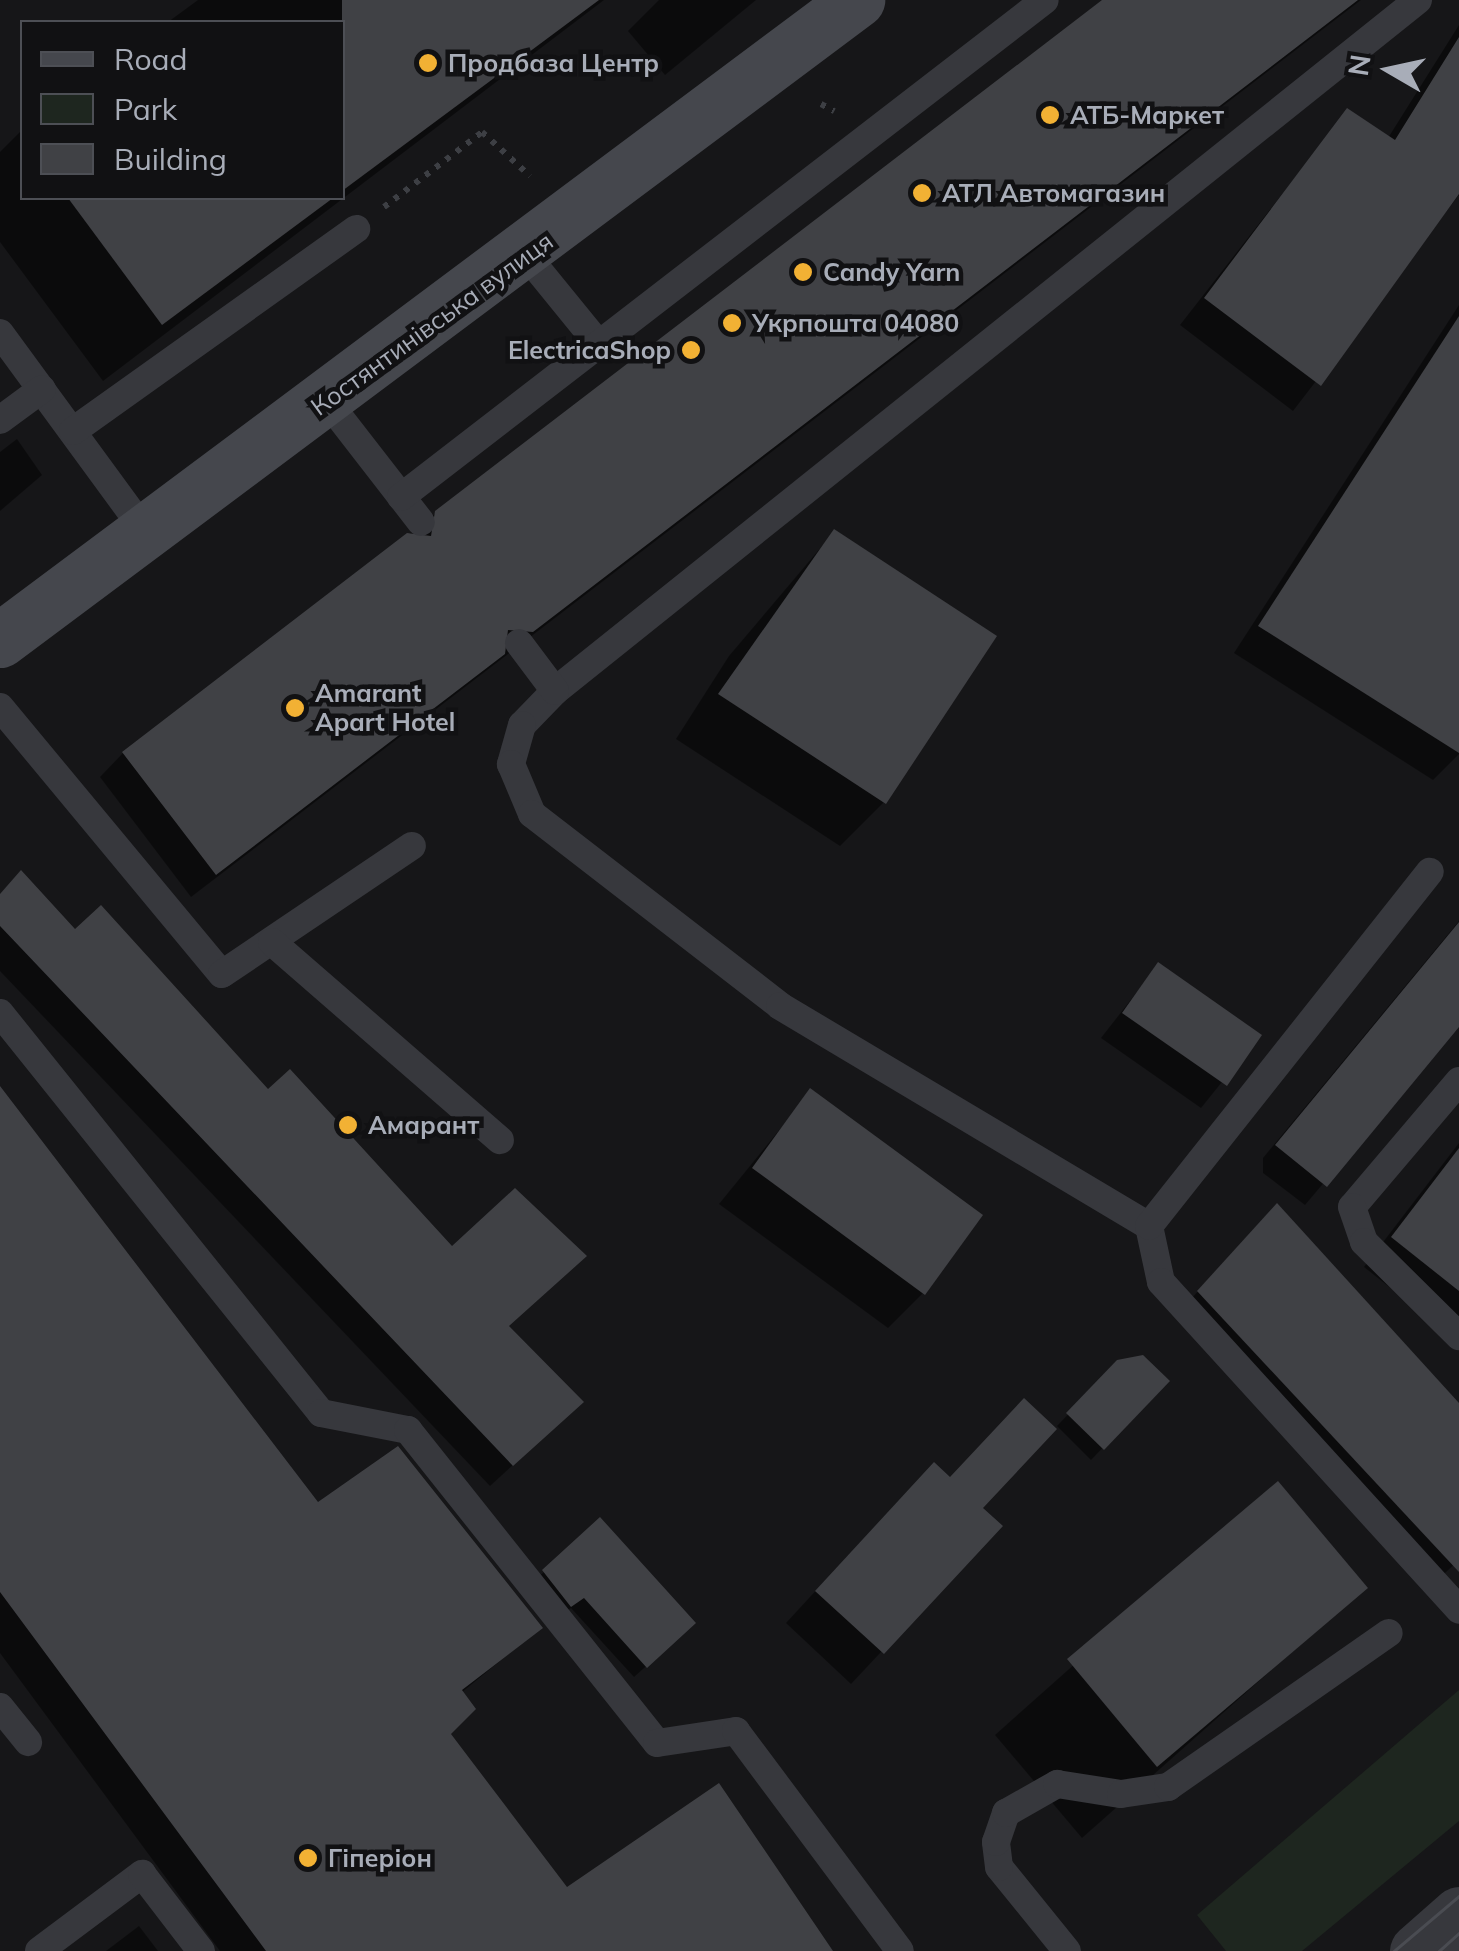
<!DOCTYPE html>
<meta charset="utf-8">
<style>
body{margin:0}
#map{position:relative;width:1459px;height:1951px;overflow:hidden;background:#161618;font-family:Mulish,sans-serif}
div>[style]{position:absolute}
.green>*{inset:0;background:#1e261f}
.shadow>*{inset:0;background:#0007}
.building>*{inset:0;background:#404145}
.path>*{height:6px;margin-top:-3px;transform-origin:0;background:repeating-linear-gradient(90deg,#3d3f44 0 5px,transparent 0 13px)}
.service>*{height:28px;margin:-14px;padding:0 14px;transform-origin:14px;border-radius:14px;background:#37383d}
.tertiary>*{height:55px;margin:-27.5px;padding:0 27.5px;transform-origin:27.5px;border-radius:27.5px;background:#37383d}
.secondary>*{height:55px;margin:-27.5px;padding:0 27.5px;transform-origin:27.5px;border-radius:27.5px;background:#45474d}
.tram>*{height:2.5px;margin:-1.25px;padding:0 1.25px;transform-origin:1.25px;border-radius:1.25px;background:#4a4c52}
.dots>*{width:28px;height:28px;translate:-50% -50%;box-sizing:border-box;border:5px solid #111113;border-radius:50%}
span{translate:-50% -50%;white-space:nowrap;text-align:center;line-height:1.15;-webkit-text-stroke:9px #111113;paint-order:stroke}
.poi-label{font-size:25px;color:#a8adb8;font-weight:700}
.left{translate:0 -50%;text-align:left}
.right{translate:-100% -50%;text-align:right}
.street-label{font-size:25px;color:#a8adb8}
.legend{position:absolute;left:20px;top:20px;width:325px;height:180px;box-sizing:border-box;background:#111113;border:2px solid #4d4f55;margin:0;padding:12px 18px;list-style:none;font-size:30px;color:#a8adb8}
.legend li{display:flex;align-items:center;gap:20px;height:50px}
.legend b{width:50px;border:2px solid #4d4f55}
.north{position:absolute;left:1339px;top:20px;width:100px;height:100px;-webkit-text-stroke:8px #111113;paint-order:stroke;rotate:279deg;font-size:28px;font-weight:700;line-height:40px;text-align:center;color:#a8adb8}
.north::after{content:'';display:block;margin:auto;width:35px;height:45px;background:#a8adb8;clip-path:polygon(50% 0,100% 100%,50% 72%,0 100%)}
</style>
<div id="map">
<div class="green">
<div style="clip-path:polygon(1459px 1690px,1459px 1821px,1302px 1951px,1226px 1951px,1197px 1915px)"></div>
</div>
<div class="shadow">
<div style="clip-path:polygon(198px 0,604px 0,103px 381px,0 242px,0 152px,20px 132px,22px 198px,342px 198px,342px 22px,168px 22px)"></div>
<div style="clip-path:polygon(659px 0,756px 0,665px 75px,628px 31px)"></div>
<div style="clip-path:polygon(1106px 0,1361px 0,191px 897px,100px 777px,123px 753px)"></div>
<div style="clip-path:polygon(1459px 25px,1459px 195px,1293px 411px,1180px 325px,1347px 111px,1388px 138px)"></div>
<div style="clip-path:polygon(1459px 305px,1459px 754px,1433px 780px,1234px 653px)"></div>
<div style="clip-path:polygon(17px 439px,42px 475px,0 511px,0 452px)"></div>
<div style="clip-path:polygon(834px 532px,884px 802px,840px 846px,676px 739px,729px 656px)"></div>
<div style="clip-path:polygon(0 895px,75px 932px,452px 1249px,558px 1424px,490px 1486px,0 971px)"></div>
<div style="clip-path:polygon(1459px 921px,1459px 1023px,1305px 1205px,1263px 1173px,1263px 1158px)"></div>
<div style="clip-path:polygon(1158px 965px,1259px 1036px,1201px 1108px,1101px 1038px)"></div>
<div style="clip-path:polygon(0 1090px,317px 1506px,540px 1628px,461px 1693px,448px 1734px,566px 1890px,830px 1951px,220px 1951px,0 1653px)"></div>
<div style="clip-path:polygon(811px 1091px,923px 1293px,888px 1328px,719px 1204px)"></div>
<div style="clip-path:polygon(1459px 1143px,1459px 1342px,1364px 1267px)"></div>
<div style="clip-path:polygon(1257px 1227px,1459px 1407px,1459px 1560px,1432px 1585px,1179px 1312px)"></div>
<div style="clip-path:polygon(1118px 1362px,1167px 1381px,1091px 1460px,1057px 1426px)"></div>
<div style="clip-path:polygon(1277px 1484px,1364px 1588px,1082px 1838px,995px 1735px)"></div>
<div style="clip-path:polygon(903px 1496px,979px 1508px,999px 1526px,851px 1684px,786px 1623px)"></div>
<div style="clip-path:polygon(544px 1572px,681px 1635px,634px 1677px,571px 1608px,559px 1617px,532px 1583px)"></div>
<div style="clip-path:polygon(139px 1926px,158px 1951px,106px 1951px)"></div>
</div>
<div class="building">
<div style="clip-path:polygon(342px 0,599px 0,342px 191px)"></div>
<div style="clip-path:polygon(1102px 0,1358px 0,533px 632px,508px 630px,505px 654px,216px 875px,122px 752px,407px 533px,431px 536px,435px 511px)"></div>
<div style="clip-path:polygon(1459px 37px,1459px 194px,1321px 386px,1204px 298px,1347px 108px,1395px 140px)"></div>
<div style="clip-path:polygon(68px 198px,333px 198px,162px 325px)"></div>
<div style="clip-path:polygon(1459px 316px,1459px 753px,1258px 626px)"></div>
<div style="clip-path:polygon(834px 529px,997px 636px,886px 804px,718px 694px)"></div>
<div style="clip-path:polygon(21px 870px,75px 929px,101px 905px,268px 1089px,290px 1069px,452px 1246px,515px 1188px,587px 1256px,509px 1326px,584px 1402px,513px 1466px,0 926px,0 894px)"></div>
<div style="clip-path:polygon(1459px 922px,1459px 1027px,1327px 1187px,1275px 1145px)"></div>
<div style="clip-path:polygon(1158px 962px,1262px 1035px,1227px 1086px,1122px 1013px)"></div>
<div style="clip-path:polygon(0 1086px,318px 1502px,398px 1446px,543px 1628px,462px 1690px,476px 1709px,451px 1734px,567px 1887px,719px 1783px,833px 1951px,266px 1951px,0 1592px)"></div>
<div style="clip-path:polygon(810px 1088px,983px 1215px,925px 1295px,752px 1168px)"></div>
<div style="clip-path:polygon(1459px 1148px,1459px 1291px,1391px 1237px)"></div>
<div style="clip-path:polygon(1277px 1203px,1459px 1403px,1459px 1572px,1197px 1291px)"></div>
<div style="clip-path:polygon(1143px 1355px,1170px 1381px,1104px 1450px,1066px 1413px,1117px 1360px)"></div>
<div style="clip-path:polygon(1024px 1398px,1057px 1429px,983px 1508px,1003px 1526px,884px 1654px,815px 1591px,934px 1462px,950px 1477px)"></div>
<div style="clip-path:polygon(1278px 1481px,1368px 1588px,1157px 1767px,1067px 1659px)"></div>
<div style="clip-path:polygon(600px 1517px,696px 1623px,647px 1668px,584px 1598px,571px 1607px,542px 1570px)"></div>
</div>
<div class="path">
<div style="left:821px;top:104px;width:15px;rotate:28deg"></div>
<div style="left:384px;top:207px;width:123px;rotate:-37.4deg"></div>
<div style="left:482px;top:132px;width:65px;rotate:42.5deg"></div>
</div>
<div class="service">
<div style="left:1418px;top:0;width:1106px;rotate:141.32deg"></div>
<div style="left:555px;top:691px;width:47px;rotate:134.1deg"></div>
<div style="left:522px;top:725px;width:41px;rotate:105.8deg"></div>
<div style="left:511px;top:764px;width:54px;rotate:67.2deg"></div>
<div style="left:532px;top:814px;width:314px;rotate:37.7deg"></div>
<div style="left:780px;top:1006px;width:430px;rotate:30.8deg"></div>
<div style="left:1149px;top:1226px;width:57px;rotate:77.9deg"></div>
<div style="left:1161px;top:1282px;width:443px;rotate:47.7deg"></div>
<div style="left:526px;top:255px;width:112px;rotate:50.8deg"></div>
<div style="left:0;top:333px;width:245px;rotate:53.8deg"></div>
<div style="left:327px;top:401px;width:153px;rotate:52.2deg"></div>
<div style="left:0;top:420px;width:52px;rotate:-36.4deg"></div>
<div style="left:73px;top:431px;width:348px;rotate:-35.5deg"></div>
<div style="left:401px;top:497px;width:813px;rotate:-37.66deg"></div>
<div style="left:519px;top:643px;width:60px;rotate:53.1deg"></div>
<div style="left:0;top:707px;width:347px;rotate:50.3deg"></div>
<div style="left:222px;top:974px;width:229px;rotate:-34deg"></div>
<div style="left:272px;top:942px;width:302px;rotate:41deg"></div>
<div style="left:0;top:1013px;width:513px;rotate:51.25deg"></div>
<div style="left:321px;top:1413px;width:89px;rotate:11.1deg"></div>
<div style="left:408px;top:1430px;width:400px;rotate:51.5deg"></div>
<div style="left:657px;top:1743px;width:80px;rotate:-8.6deg"></div>
<div style="left:736px;top:1731px;width:274px;rotate:53.3deg"></div>
<div style="left:1459px;top:1081px;width:165px;rotate:130.3deg"></div>
<div style="left:1352px;top:1207px;width:37px;rotate:71deg"></div>
<div style="left:1364px;top:1242px;width:134px;rotate:44.7deg"></div>
<div style="left:1149px;top:1226px;width:452px;rotate:-51.6deg"></div>
<div style="left:0;top:1707px;width:45px;rotate:51.3deg"></div>
<div style="left:39px;top:1951px;width:129px;rotate:-36.8deg"></div>
<div style="left:142px;top:1874px;width:97px;rotate:52.5deg"></div>
<div style="left:1067px;top:1951px;width:108px;rotate:-129deg"></div>
<div style="left:999px;top:1867px;width:25px;rotate:-97deg"></div>
<div style="left:996px;top:1842px;width:31px;rotate:-71deg"></div>
<div style="left:1006px;top:1813px;width:59px;rotate:-29.6deg"></div>
<div style="left:1057px;top:1784px;width:65px;rotate:8.9deg"></div>
<div style="left:1121px;top:1794px;width:48px;rotate:-8.5deg"></div>
<div style="left:1168px;top:1787px;width:269px;rotate:-34.9deg"></div>
</div>
<div class="tertiary">
<div style="left:1417px;top:1951px;width:56px;rotate:-41.4deg"></div>
</div>
<div class="secondary">
<div style="left:0;top:640px;width:1070px;rotate:-36.75deg"></div>
</div>
<div class="tram">
<div style="left:1394px;top:1951px;width:85px;rotate:-40.2deg"></div>
<div style="left:1439px;top:1951px;width:27px;rotate:-42deg"></div>
</div>
<div class="dots">
<div style="left:428px;top:63px;background:#f2b134"></div>
<div style="left:1050px;top:115px;background:#f2b134"></div>
<div style="left:922px;top:193px;background:#f2b134"></div>
<div style="left:803px;top:272px;background:#f2b134"></div>
<div style="left:732px;top:323px;background:#f2b134"></div>
<div style="left:691px;top:350px;background:#f2b134"></div>
<div style="left:295px;top:708px;background:#f2b134"></div>
<div style="left:348px;top:1125px;background:#f2b134"></div>
<div style="left:308px;top:1858px;background:#f2b134"></div>
</div>
<div class="poi-label">
<span class="left" style="left:448px;top:63px">Продбаза Центр</span>
<span class="left" style="left:1070px;top:115px">АТБ-Маркет</span>
<span class="left" style="left:942px;top:193px">АТЛ Автомагазин</span>
<span class="left" style="left:823px;top:272px">Candy Yarn</span>
<span class="left" style="left:752px;top:323px">Укрпошта 04080</span>
<span class="right" style="left:671px;top:350px">ElectricaShop</span>
<span class="left" style="left:315px;top:708px">Amarant<br>Apart Hotel</span>
<span class="left" style="left:368px;top:1125px">Амарант</span>
<span class="left" style="left:328px;top:1858px">Гіперіон</span>
</div>
<div class="street-label">
<span style="left:432px;top:324px;rotate:-36deg">Костянтинівська вулиця</span>
</div>
<ul class="legend">
<li><b style="height:12px;background:#45474d"></b>Road</li>
<li><b style="height:28px;background:#1e261f"></b>Park</li>
<li><b style="height:28px;background:#404145"></b>Building</li>
</ul>
<div class="north">N</div>
</div>
